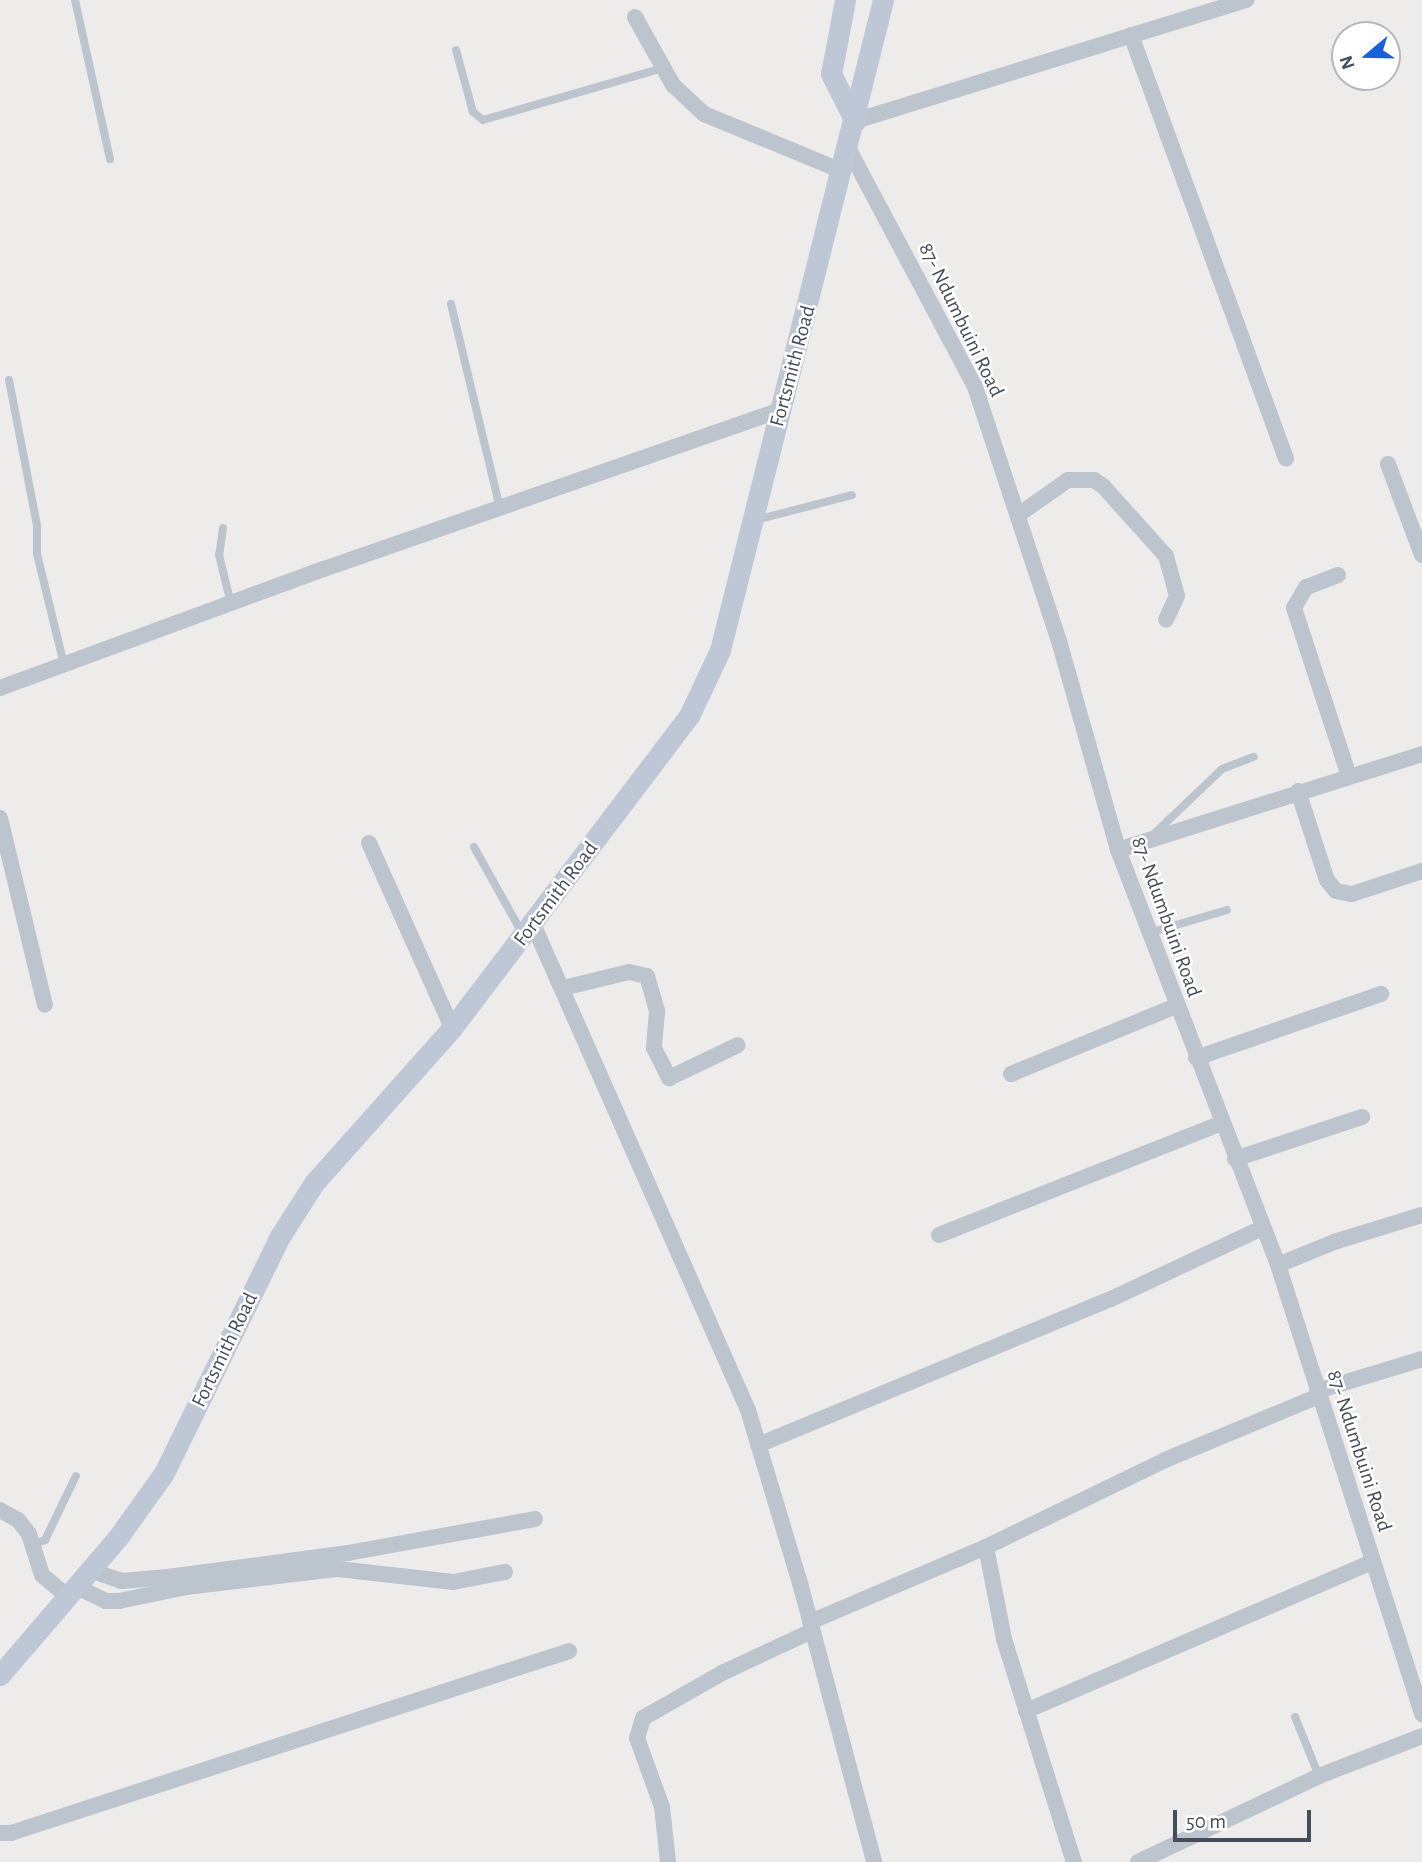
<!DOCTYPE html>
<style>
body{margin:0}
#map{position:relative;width:1422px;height:1862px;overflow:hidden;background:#eeebeb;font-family:"Alegreya Sans",sans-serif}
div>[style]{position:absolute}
.lane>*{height:8px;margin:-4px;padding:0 4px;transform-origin:4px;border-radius:4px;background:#bcc5ce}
.street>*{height:16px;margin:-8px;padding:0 8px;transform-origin:8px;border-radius:8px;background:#bcc5ce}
.secondary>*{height:21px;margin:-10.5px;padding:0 10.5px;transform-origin:10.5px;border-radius:10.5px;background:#bec7d5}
span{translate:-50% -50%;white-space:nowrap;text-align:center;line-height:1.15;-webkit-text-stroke:5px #fff;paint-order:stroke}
.street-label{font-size:21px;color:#444d59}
.north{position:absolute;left:1331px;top:21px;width:70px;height:70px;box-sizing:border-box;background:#fff;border:2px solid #b4b8bd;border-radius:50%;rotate:251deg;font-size:19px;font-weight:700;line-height:28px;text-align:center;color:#444d59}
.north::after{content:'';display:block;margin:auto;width:24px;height:32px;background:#1960da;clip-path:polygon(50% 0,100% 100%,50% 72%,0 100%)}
.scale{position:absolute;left:1173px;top:1810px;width:138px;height:32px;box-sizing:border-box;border:4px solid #444d59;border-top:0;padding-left:9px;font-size:21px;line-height:24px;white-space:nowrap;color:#444d59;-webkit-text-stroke:5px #fff;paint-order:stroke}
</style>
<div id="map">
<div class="lane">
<div style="left:75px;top:0;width:163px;rotate:77.6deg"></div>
<div style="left:456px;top:50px;width:64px;rotate:74.7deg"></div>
<div style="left:473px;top:112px;width:13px;rotate:39deg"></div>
<div style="left:483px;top:120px;width:187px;rotate:-16.1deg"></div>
<div style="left:451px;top:304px;width:210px;rotate:76.5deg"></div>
<div style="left:9px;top:380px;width:148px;rotate:79.1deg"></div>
<div style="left:37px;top:525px;width:29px;rotate:90deg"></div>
<div style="left:37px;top:554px;width:114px;rotate:76.3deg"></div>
<div style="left:756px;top:520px;width:99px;rotate:-14.6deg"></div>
<div style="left:223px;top:528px;width:27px;rotate:98deg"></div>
<div style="left:219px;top:555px;width:50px;rotate:76.2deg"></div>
<div style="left:1153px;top:835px;width:95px;rotate:-43.7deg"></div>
<div style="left:1222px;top:769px;width:34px;rotate:-21deg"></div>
<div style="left:474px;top:847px;width:98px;rotate:60.8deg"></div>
<div style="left:1149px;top:933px;width:81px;rotate:-16.4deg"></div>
<div style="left:34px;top:1544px;width:12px;rotate:-20deg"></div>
<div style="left:45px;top:1540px;width:71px;rotate:-64.2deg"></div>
<div style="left:1295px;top:1717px;width:64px;rotate:67.9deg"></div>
</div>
<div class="street">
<div style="left:635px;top:17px;width:78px;rotate:60.8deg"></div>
<div style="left:673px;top:85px;width:42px;rotate:43.1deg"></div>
<div style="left:704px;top:114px;width:149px;rotate:22.4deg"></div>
<div style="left:1131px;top:35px;width:451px;rotate:69.9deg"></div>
<div style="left:855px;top:121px;width:410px;rotate:-17.2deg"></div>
<div style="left:847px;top:146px;width:273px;rotate:62deg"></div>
<div style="left:975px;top:387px;width:268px;rotate:71.7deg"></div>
<div style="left:1059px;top:641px;width:217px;rotate:74.2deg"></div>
<div style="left:1118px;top:850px;width:445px;rotate:68.9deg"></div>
<div style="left:1278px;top:1265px;width:472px;rotate:72.2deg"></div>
<div style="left:1388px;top:464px;width:97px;rotate:69.5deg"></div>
<div style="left:1018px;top:515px;width:61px;rotate:-35deg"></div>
<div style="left:1068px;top:480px;width:26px"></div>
<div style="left:1094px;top:480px;width:11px;rotate:34deg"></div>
<div style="left:1103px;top:486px;width:94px;rotate:48deg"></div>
<div style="left:1166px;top:556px;width:41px;rotate:74.6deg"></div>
<div style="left:1177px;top:596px;width:26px;rotate:115deg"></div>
<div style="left:1338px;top:575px;width:34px;rotate:159deg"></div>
<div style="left:1306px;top:587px;width:24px;rotate:120deg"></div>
<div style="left:1294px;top:608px;width:177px;rotate:71.9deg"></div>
<div style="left:0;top:688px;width:345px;rotate:-20.2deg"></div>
<div style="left:324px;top:569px;width:484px;rotate:-19.2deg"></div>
<div style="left:1298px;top:791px;width:94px;rotate:72deg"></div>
<div style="left:1327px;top:880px;width:14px;rotate:51deg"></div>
<div style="left:1336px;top:891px;width:16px;rotate:11deg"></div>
<div style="left:1352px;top:894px;width:74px;rotate:-18.2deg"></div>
<div style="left:0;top:818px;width:192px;rotate:76.5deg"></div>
<div style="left:369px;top:843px;width:203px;rotate:65.8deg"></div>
<div style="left:1118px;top:850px;width:319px;rotate:-17.5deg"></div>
<div style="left:533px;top:924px;width:531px;rotate:66.14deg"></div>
<div style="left:748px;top:1410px;width:181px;rotate:73.3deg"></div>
<div style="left:800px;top:1583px;width:289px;rotate:75.1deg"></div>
<div style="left:563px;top:988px;width:68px;rotate:-13.6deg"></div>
<div style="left:629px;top:972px;width:18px;rotate:13deg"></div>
<div style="left:647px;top:976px;width:37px;rotate:74deg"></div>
<div style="left:657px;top:1012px;width:36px;rotate:95deg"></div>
<div style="left:654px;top:1048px;width:34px;rotate:63deg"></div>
<div style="left:669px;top:1078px;width:76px;rotate:-25.6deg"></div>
<div style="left:1196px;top:1058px;width:196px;rotate:-19.1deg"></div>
<div style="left:1011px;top:1074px;width:178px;rotate:-22.4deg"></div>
<div style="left:1235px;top:1159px;width:134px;rotate:-18.3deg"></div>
<div style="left:939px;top:1235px;width:304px;rotate:-21.6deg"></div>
<div style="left:1278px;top:1265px;width:61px;rotate:-22.3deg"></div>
<div style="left:1334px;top:1242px;width:92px;rotate:-17.1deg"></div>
<div style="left:1317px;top:1391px;width:110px;rotate:-16.9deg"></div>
<div style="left:758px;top:1445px;width:382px;rotate:-22.5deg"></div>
<div style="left:1111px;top:1299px;width:167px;rotate:-25.2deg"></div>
<div style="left:0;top:1510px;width:21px;rotate:29deg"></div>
<div style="left:18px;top:1520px;width:18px;rotate:52deg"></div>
<div style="left:29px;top:1534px;width:43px;rotate:72.4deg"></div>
<div style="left:42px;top:1575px;width:34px;rotate:40deg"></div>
<div style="left:986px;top:1547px;width:94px;rotate:78.9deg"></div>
<div style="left:1004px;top:1639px;width:234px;rotate:72.6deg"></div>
<div style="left:90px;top:1570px;width:34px;rotate:19deg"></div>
<div style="left:122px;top:1581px;width:46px;rotate:-5deg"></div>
<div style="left:168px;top:1577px;width:182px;rotate:-7.6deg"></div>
<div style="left:348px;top:1553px;width:190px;rotate:-10.3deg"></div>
<div style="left:77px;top:1587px;width:32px;rotate:26deg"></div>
<div style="left:106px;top:1601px;width:13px"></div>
<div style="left:119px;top:1601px;width:68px;rotate:-11.8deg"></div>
<div style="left:186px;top:1587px;width:153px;rotate:-6.8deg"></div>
<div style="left:338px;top:1569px;width:116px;rotate:6.4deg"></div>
<div style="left:453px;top:1582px;width:53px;rotate:-10.9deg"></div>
<div style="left:810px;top:1622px;width:191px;rotate:-23.1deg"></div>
<div style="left:986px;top:1547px;width:199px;rotate:-25.9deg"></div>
<div style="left:1165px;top:1460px;width:167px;rotate:-22.6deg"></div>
<div style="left:1026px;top:1711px;width:377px;rotate:-23.3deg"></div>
<div style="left:0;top:1833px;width:11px"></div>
<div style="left:11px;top:1833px;width:587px;rotate:-18.06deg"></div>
<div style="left:668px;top:1862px;width:55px;rotate:-96.2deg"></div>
<div style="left:662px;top:1807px;width:73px;rotate:-109.9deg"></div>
<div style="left:637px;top:1738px;width:21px;rotate:-73deg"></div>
<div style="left:643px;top:1718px;width:93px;rotate:-29.6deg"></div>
<div style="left:724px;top:1672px;width:97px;rotate:-25deg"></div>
<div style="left:1138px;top:1862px;width:200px;rotate:-25.4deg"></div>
<div style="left:1319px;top:1776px;width:110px;rotate:-21.2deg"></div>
</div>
<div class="secondary">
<div style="left:845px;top:0;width:75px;rotate:100.7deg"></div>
<div style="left:831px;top:74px;width:53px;rotate:62.9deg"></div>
<div style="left:0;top:1675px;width:183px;rotate:-49.4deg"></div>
<div style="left:119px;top:1536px;width:77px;rotate:-54.5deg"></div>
<div style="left:164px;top:1473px;width:262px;rotate:-63.9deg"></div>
<div style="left:279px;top:1238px;width:65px;rotate:-57.5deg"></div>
<div style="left:314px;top:1183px;width:208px;rotate:-48.3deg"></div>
<div style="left:452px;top:1028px;width:392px;rotate:-52.8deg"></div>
<div style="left:689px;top:716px;width:73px;rotate:-64.8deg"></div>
<div style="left:720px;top:650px;width:670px;rotate:-75.92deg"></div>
</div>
<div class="street-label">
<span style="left:961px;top:320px;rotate:64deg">87- Ndumbuini Road</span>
<span style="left:793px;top:366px;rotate:-75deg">Fortsmith Road</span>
<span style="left:556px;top:894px;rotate:-53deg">Fortsmith Road</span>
<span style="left:1166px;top:917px;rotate:70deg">87- Ndumbuini Road</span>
<span style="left:225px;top:1350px;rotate:-64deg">Fortsmith Road</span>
<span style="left:1359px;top:1451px;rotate:72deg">87- Ndumbuini Road</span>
</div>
<div class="north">N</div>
<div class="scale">50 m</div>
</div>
